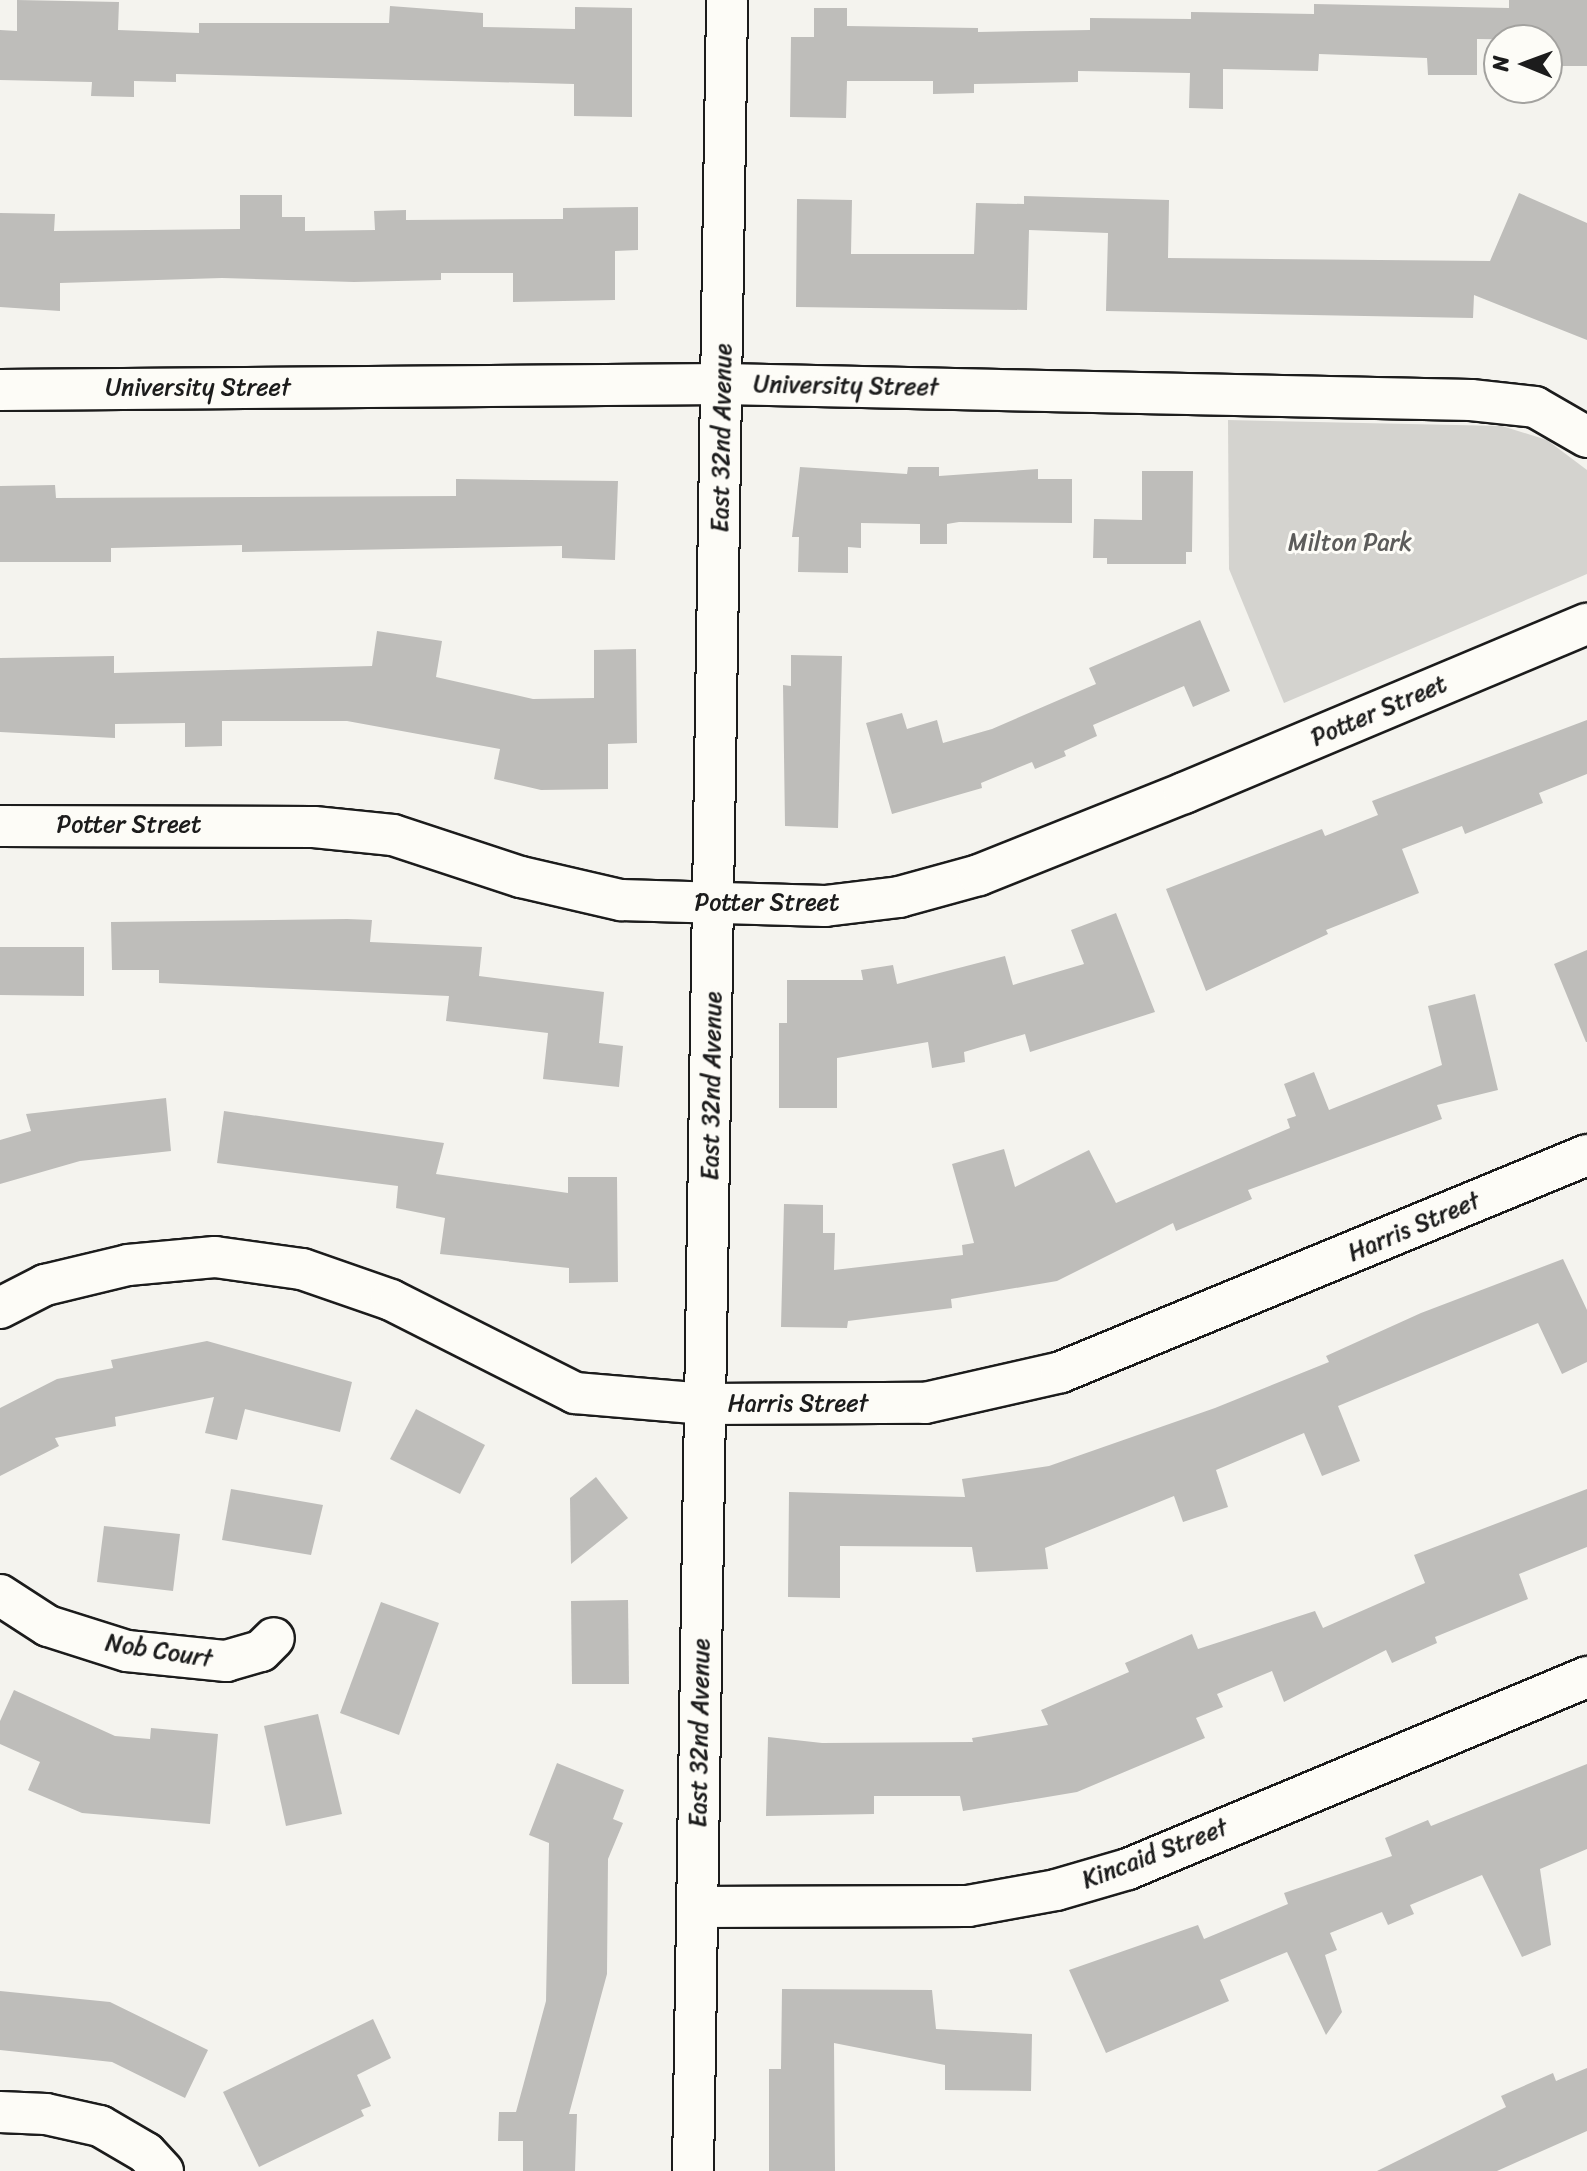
<!DOCTYPE html>
<style>
body{margin:0}
#map{position:relative;width:1587px;height:2171px;overflow:hidden;background:#f4f3ee;font-family:Sriracha,sans-serif}
div>[style]{position:absolute}
.green>*{inset:0;background:#d4d3cf}
.building>*{inset:0;background:#bebdba}
.roads{filter:drop-shadow(2px 0 #1c1c1c) drop-shadow(-2px 0 #1c1c1c) drop-shadow(0 2px #1c1c1c) drop-shadow(0 -2px #1c1c1c)}
.minor>*{height:40px;margin:-20px;padding:0 20px;transform-origin:20px;border-radius:20px;background:#fdfcf7}
span{translate:-50% -50%;white-space:nowrap;text-align:center;line-height:1.15;-webkit-text-stroke:6px #fdfcf7;paint-order:stroke}
.street-label{font-size:24px;color:#1c1c1c}
.park-label{font-size:24px;color:#5c5c5b}
.north{position:absolute;left:1483px;top:24px;width:80px;height:80px;box-sizing:border-box;background:#fdfcf7;border:2px solid #a3a29f;border-radius:50%;rotate:271deg;font-size:22px;font-weight:700;line-height:32px;text-align:center;color:#1c1c1c}
.north::after{content:'';display:block;margin:auto;width:28px;height:36px;background:#1c1c1c;clip-path:polygon(50% 0,100% 100%,50% 72%,0 100%)}
</style>
<div id="map">
<div class="green">
<div style="clip-path:polygon(1228px 420px,1502px 426px,1547px 440px,1587px 470px,1587px 574px,1284px 703px,1229px 569px)"></div>
</div>
<div class="building">
<div style="clip-path:polygon(17px 0,119px 2px,118px 30px,199px 33px,199px 23px,389px 23px,390px 6px,483px 13px,483px 27px,575px 29px,575px 7px,632px 8px,632px 117px,574px 116px,574px 84px,176px 74px,176px 82px,134px 81px,134px 97px,91px 96px,92px 82px,0 80px,0 30px,17px 31px)"></div>
<div style="clip-path:polygon(1509px 0,1587px 0,1587px 66px,1547px 66px,1547px 40px,1477px 39px,1477px 75px,1428px 75px,1427px 58px,1319px 54px,1318px 71px,1223px 69px,1223px 109px,1189px 108px,1190px 73px,1078px 71px,1078px 82px,974px 84px,974px 93px,933px 94px,933px 81px,847px 81px,846px 118px,790px 117px,791px 37px,814px 37px,814px 8px,847px 8px,847px 26px,978px 28px,978px 32px,1090px 30px,1090px 18px,1191px 19px,1191px 12px,1314px 14px,1314px 4px,1509px 8px)"></div>
<div style="clip-path:polygon(1519px 193px,1587px 223px,1587px 340px,1474px 295px,1473px 318px,1106px 311px,1108px 233px,1029px 230px,1027px 310px,796px 307px,797px 199px,852px 200px,851px 254px,974px 254px,976px 203px,1024px 204px,1024px 196px,1169px 200px,1168px 258px,1490px 261px)"></div>
<div style="clip-path:polygon(240px 195px,282px 195px,282px 217px,305px 217px,305px 231px,375px 230px,374px 211px,406px 210px,406px 220px,563px 219px,563px 208px,638px 207px,638px 250px,615px 251px,615px 300px,513px 302px,513px 273px,441px 273px,441px 280px,354px 282px,222px 278px,60px 283px,60px 311px,0 307px,0 213px,55px 214px,54px 231px,240px 229px)"></div>
<div style="clip-path:polygon(800px 467px,907px 474px,908px 467px,939px 467px,939px 476px,1038px 469px,1038px 479px,1072px 479px,1072px 523px,959px 522px,947px 524px,947px 544px,920px 544px,920px 524px,861px 523px,861px 548px,848px 547px,848px 573px,798px 572px,799px 537px,792px 537px)"></div>
<div style="clip-path:polygon(1142px 471px,1193px 471px,1192px 552px,1186px 552px,1186px 564px,1107px 564px,1107px 558px,1093px 558px,1094px 519px,1142px 520px)"></div>
<div style="clip-path:polygon(456px 479px,618px 481px,615px 560px,562px 558px,562px 546px,242px 552px,242px 545px,111px 548px,111px 562px,0 562px,0 486px,55px 485px,56px 498px,456px 496px)"></div>
<div style="clip-path:polygon(1200px 620px,1230px 691px,1193px 707px,1184px 686px,1093px 725px,1097px 736px,1064px 751px,1066px 756px,1035px 769px,1032px 762px,981px 783px,982px 788px,892px 814px,866px 723px,902px 713px,907px 729px,937px 720px,943px 743px,992px 729px,1096px 684px,1089px 668px)"></div>
<div style="clip-path:polygon(377px 631px,442px 641px,436px 677px,533px 699px,594px 698px,594px 650px,636px 649px,637px 743px,608px 744px,608px 789px,541px 790px,494px 779px,500px 749px,347px 721px,222px 721px,222px 746px,185px 747px,185px 723px,115px 724px,115px 738px,0 732px,0 658px,114px 656px,114px 673px,372px 666px)"></div>
<div style="clip-path:polygon(791px 655px,842px 656px,838px 828px,785px 826px,783px 685px,791px 686px)"></div>
<div style="clip-path:polygon(1587px 720px,1587px 774px,1539px 793px,1543px 803px,1465px 834px,1462px 826px,1402px 849px,1419px 893px,1326px 930px,1328px 934px,1206px 991px,1166px 889px,1322px 829px,1325px 836px,1378px 815px,1372px 801px)"></div>
<div style="clip-path:polygon(1116px 913px,1155px 1012px,1030px 1052px,1025px 1034px,964px 1052px,965px 1062px,932px 1068px,928px 1042px,837px 1058px,837px 1108px,779px 1108px,779px 1023px,787px 1023px,787px 980px,863px 980px,861px 970px,893px 965px,897px 984px,1005px 956px,1013px 985px,1084px 964px,1071px 930px)"></div>
<div style="clip-path:polygon(347px 919px,372px 920px,370px 942px,482px 947px,479px 976px,604px 992px,599px 1043px,623px 1046px,619px 1087px,543px 1079px,548px 1033px,446px 1021px,449px 996px,159px 983px,159px 970px,112px 970px,111px 922px)"></div>
<div style="clip-path:polygon(0 947px,84px 947px,84px 996px,0 995px)"></div>
<div style="clip-path:polygon(1587px 950px,1587px 1042px,1586px 1042px,1554px 964px)"></div>
<div style="clip-path:polygon(1475px 994px,1498px 1090px,1437px 1105px,1442px 1119px,1248px 1190px,1252px 1199px,1176px 1231px,1173px 1223px,1057px 1281px,951px 1299px,952px 1308px,848px 1321px,847px 1328px,781px 1327px,784px 1204px,823px 1205px,823px 1233px,835px 1233px,834px 1270px,963px 1255px,962px 1245px,974px 1243px,952px 1164px,1004px 1149px,1015px 1187px,1089px 1150px,1116px 1203px,1290px 1128px,1287px 1119px,1296px 1116px,1284px 1084px,1314px 1072px,1329px 1110px,1442px 1065px,1428px 1006px)"></div>
<div style="clip-path:polygon(166px 1098px,171px 1151px,80px 1161px,0 1184px,0 1140px,31px 1131px,26px 1114px)"></div>
<div style="clip-path:polygon(224px 1111px,444px 1143px,436px 1174px,568px 1193px,568px 1177px,617px 1177px,618px 1282px,569px 1283px,569px 1268px,440px 1254px,445px 1218px,396px 1208px,398px 1186px,217px 1163px)"></div>
<div style="clip-path:polygon(1563px 1259px,1587px 1310px,1587px 1362px,1562px 1374px,1538px 1323px,1338px 1406px,1360px 1461px,1322px 1476px,1304px 1433px,1216px 1470px,1228px 1507px,1183px 1522px,1174px 1496px,1045px 1548px,1048px 1569px,976px 1572px,972px 1547px,840px 1546px,840px 1598px,788px 1597px,789px 1492px,965px 1497px,962px 1479px,1049px 1466px,1215px 1408px,1329px 1362px,1326px 1356px,1421px 1313px)"></div>
<div style="clip-path:polygon(207px 1341px,352px 1382px,340px 1432px,245px 1409px,237px 1440px,205px 1433px,214px 1397px,115px 1417px,116px 1426px,55px 1438px,59px 1446px,0 1476px,0 1408px,57px 1379px,113px 1368px,111px 1360px)"></div>
<div style="clip-path:polygon(416px 1409px,485px 1445px,460px 1494px,390px 1459px)"></div>
<div style="clip-path:polygon(596px 1477px,628px 1518px,571px 1564px,570px 1498px)"></div>
<div style="clip-path:polygon(231px 1489px,323px 1505px,311px 1555px,222px 1540px)"></div>
<div style="clip-path:polygon(1587px 1489px,1587px 1547px,1519px 1574px,1528px 1599px,1435px 1637px,1437px 1643px,1392px 1663px,1386px 1650px,1284px 1702px,1272px 1671px,1217px 1694px,1223px 1707px,1196px 1718px,1205px 1738px,1077px 1792px,963px 1811px,960px 1796px,874px 1796px,874px 1814px,766px 1816px,768px 1737px,822px 1743px,973px 1742px,972px 1738px,1048px 1725px,1041px 1710px,1129px 1672px,1125px 1663px,1192px 1634px,1198px 1649px,1315px 1611px,1323px 1628px,1425px 1583px,1414px 1555px)"></div>
<div style="clip-path:polygon(104px 1526px,180px 1534px,173px 1591px,97px 1582px)"></div>
<div style="clip-path:polygon(628px 1600px,629px 1684px,572px 1684px,571px 1601px)"></div>
<div style="clip-path:polygon(381px 1602px,439px 1623px,399px 1735px,340px 1713px)"></div>
<div style="clip-path:polygon(14px 1690px,115px 1736px,150px 1739px,151px 1728px,218px 1734px,210px 1824px,82px 1813px,28px 1790px,40px 1762px,0 1744px,0 1721px)"></div>
<div style="clip-path:polygon(318px 1714px,342px 1814px,286px 1826px,264px 1726px)"></div>
<div style="clip-path:polygon(557px 1763px,624px 1790px,613px 1819px,623px 1823px,608px 1859px,607px 1974px,569px 2114px,577px 2114px,575px 2171px,523px 2171px,523px 2141px,498px 2141px,499px 2112px,516px 2112px,546px 2001px,549px 1843px,529px 1835px)"></div>
<div style="clip-path:polygon(1587px 1764px,1587px 1849px,1540px 1869px,1551px 1945px,1522px 1957px,1482px 1875px,1410px 1905px,1414px 1914px,1388px 1925px,1382px 1912px,1330px 1933px,1337px 1950px,1325px 1955px,1342px 2012px,1326px 2035px,1287px 1952px,1220px 1980px,1229px 2001px,1106px 2053px,1069px 1970px,1198px 1925px,1204px 1939px,1288px 1904px,1284px 1893px,1392px 1856px,1385px 1838px,1428px 1820px,1431px 1826px)"></div>
<div style="clip-path:polygon(782px 1989px,932px 1990px,936px 2029px,1032px 2034px,1031px 2091px,945px 2090px,945px 2065px,834px 2043px,835px 2171px,769px 2171px,769px 2069px,781px 2069px)"></div>
<div style="clip-path:polygon(0 1991px,110px 2002px,208px 2050px,185px 2098px,112px 2062px,0 2050px)"></div>
<div style="clip-path:polygon(373px 2019px,391px 2058px,357px 2075px,371px 2106px,361px 2110px,364px 2116px,259px 2167px,223px 2092px)"></div>
<div style="clip-path:polygon(1587px 2068px,1587px 2131px,1497px 2171px,1377px 2171px,1506px 2107px,1501px 2096px,1553px 2073px,1556px 2081px)"></div>
</div>
<div class="roads">
<div class="minor">
<div style="left:0;top:390px;width:723px;rotate:-0.48deg"></div>
<div style="left:723px;top:384px;width:748px;rotate:1.23deg"></div>
<div style="left:1471px;top:400px;width:64px;rotate:6.2deg"></div>
<div style="left:1535px;top:407px;width:60px;rotate:30deg"></div>
<div style="left:0;top:826px;width:314px;rotate:0.2deg"></div>
<div style="left:314px;top:827px;width:79px;rotate:5.8deg"></div>
<div style="left:393px;top:835px;width:135px;rotate:18.2deg"></div>
<div style="left:521px;top:877px;width:103px;rotate:13deg"></div>
<div style="left:621px;top:900px;width:204px;rotate:1.7deg"></div>
<div style="left:825px;top:906px;width:75px;rotate:-6.9deg"></div>
<div style="left:899px;top:897px;width:83px;rotate:-15.4deg"></div>
<div style="left:979px;top:875px;width:221px;rotate:-21.8deg"></div>
<div style="left:1184px;top:793px;width:437px;rotate:-22.8deg"></div>
<div style="left:0;top:1308px;width:51px;rotate:-27.1deg"></div>
<div style="left:45px;top:1285px;width:85px;rotate:-13.5deg"></div>
<div style="left:128px;top:1265px;width:87px;rotate:-5.3deg"></div>
<div style="left:215px;top:1257px;width:88px;rotate:7.9deg"></div>
<div style="left:302px;top:1269px;width:94px;rotate:19.2deg"></div>
<div style="left:391px;top:1300px;width:206px;rotate:26.8deg"></div>
<div style="left:575px;top:1393px;width:131px;rotate:4.8deg"></div>
<div style="left:706px;top:1404px;width:219px;rotate:-0.3deg"></div>
<div style="left:925px;top:1403px;width:139px;rotate:-12.8deg"></div>
<div style="left:1061px;top:1372px;width:569px;rotate:-22.42deg"></div>
<div style="left:0;top:1595px;width:57px;rotate:32.9deg"></div>
<div style="left:48px;top:1626px;width:83px;rotate:17.6deg"></div>
<div style="left:127px;top:1651px;width:100px;rotate:5.8deg"></div>
<div style="left:226px;top:1661px;width:36px;rotate:-16deg"></div>
<div style="left:261px;top:1651px;width:18px;rotate:-45deg"></div>
<div style="left:697px;top:1907px;width:271px;rotate:-0.2deg"></div>
<div style="left:968px;top:1906px;width:89px;rotate:-10.3deg"></div>
<div style="left:1056px;top:1890px;width:75px;rotate:-16.3deg"></div>
<div style="left:1128px;top:1869px;width:498px;rotate:-22.7deg"></div>
<div style="left:0;top:2112px;width:46px;rotate:2.5deg"></div>
<div style="left:46px;top:2114px;width:55px;rotate:12.5deg"></div>
<div style="left:100px;top:2126px;width:53px;rotate:30.4deg"></div>
<div style="left:146px;top:2153px;width:25px;rotate:47deg"></div>
<div style="left:693px;top:2171px;width:2171px;rotate:-89.1deg"></div>
</div>
</div>
<div class="street-label">
<span style="left:846px;top:386px;rotate:1deg">University Street</span>
<span style="left:198px;top:388px">University Street</span>
<span style="left:722px;top:438px;rotate:-89deg">East 32nd Avenue</span>
<span style="left:1379px;top:711px;rotate:-23deg">Potter Street</span>
<span style="left:129px;top:825px">Potter Street</span>
<span style="left:767px;top:903px">Potter Street</span>
<span style="left:712px;top:1086px;rotate:-89deg">East 32nd Avenue</span>
<span style="left:1414px;top:1227px;rotate:-23deg">Harris Street</span>
<span style="left:798px;top:1404px">Harris Street</span>
<span style="left:159px;top:1651px;rotate:9deg">Nob Court</span>
<span style="left:700px;top:1733px;rotate:-89deg">East 32nd Avenue</span>
<span style="left:1155px;top:1854px;rotate:-21deg">Kincaid Street</span>
</div>
<div class="park-label">
<span style="left:1350px;top:543px">Milton Park</span>
</div>
<div class="north">N</div>
</div>
